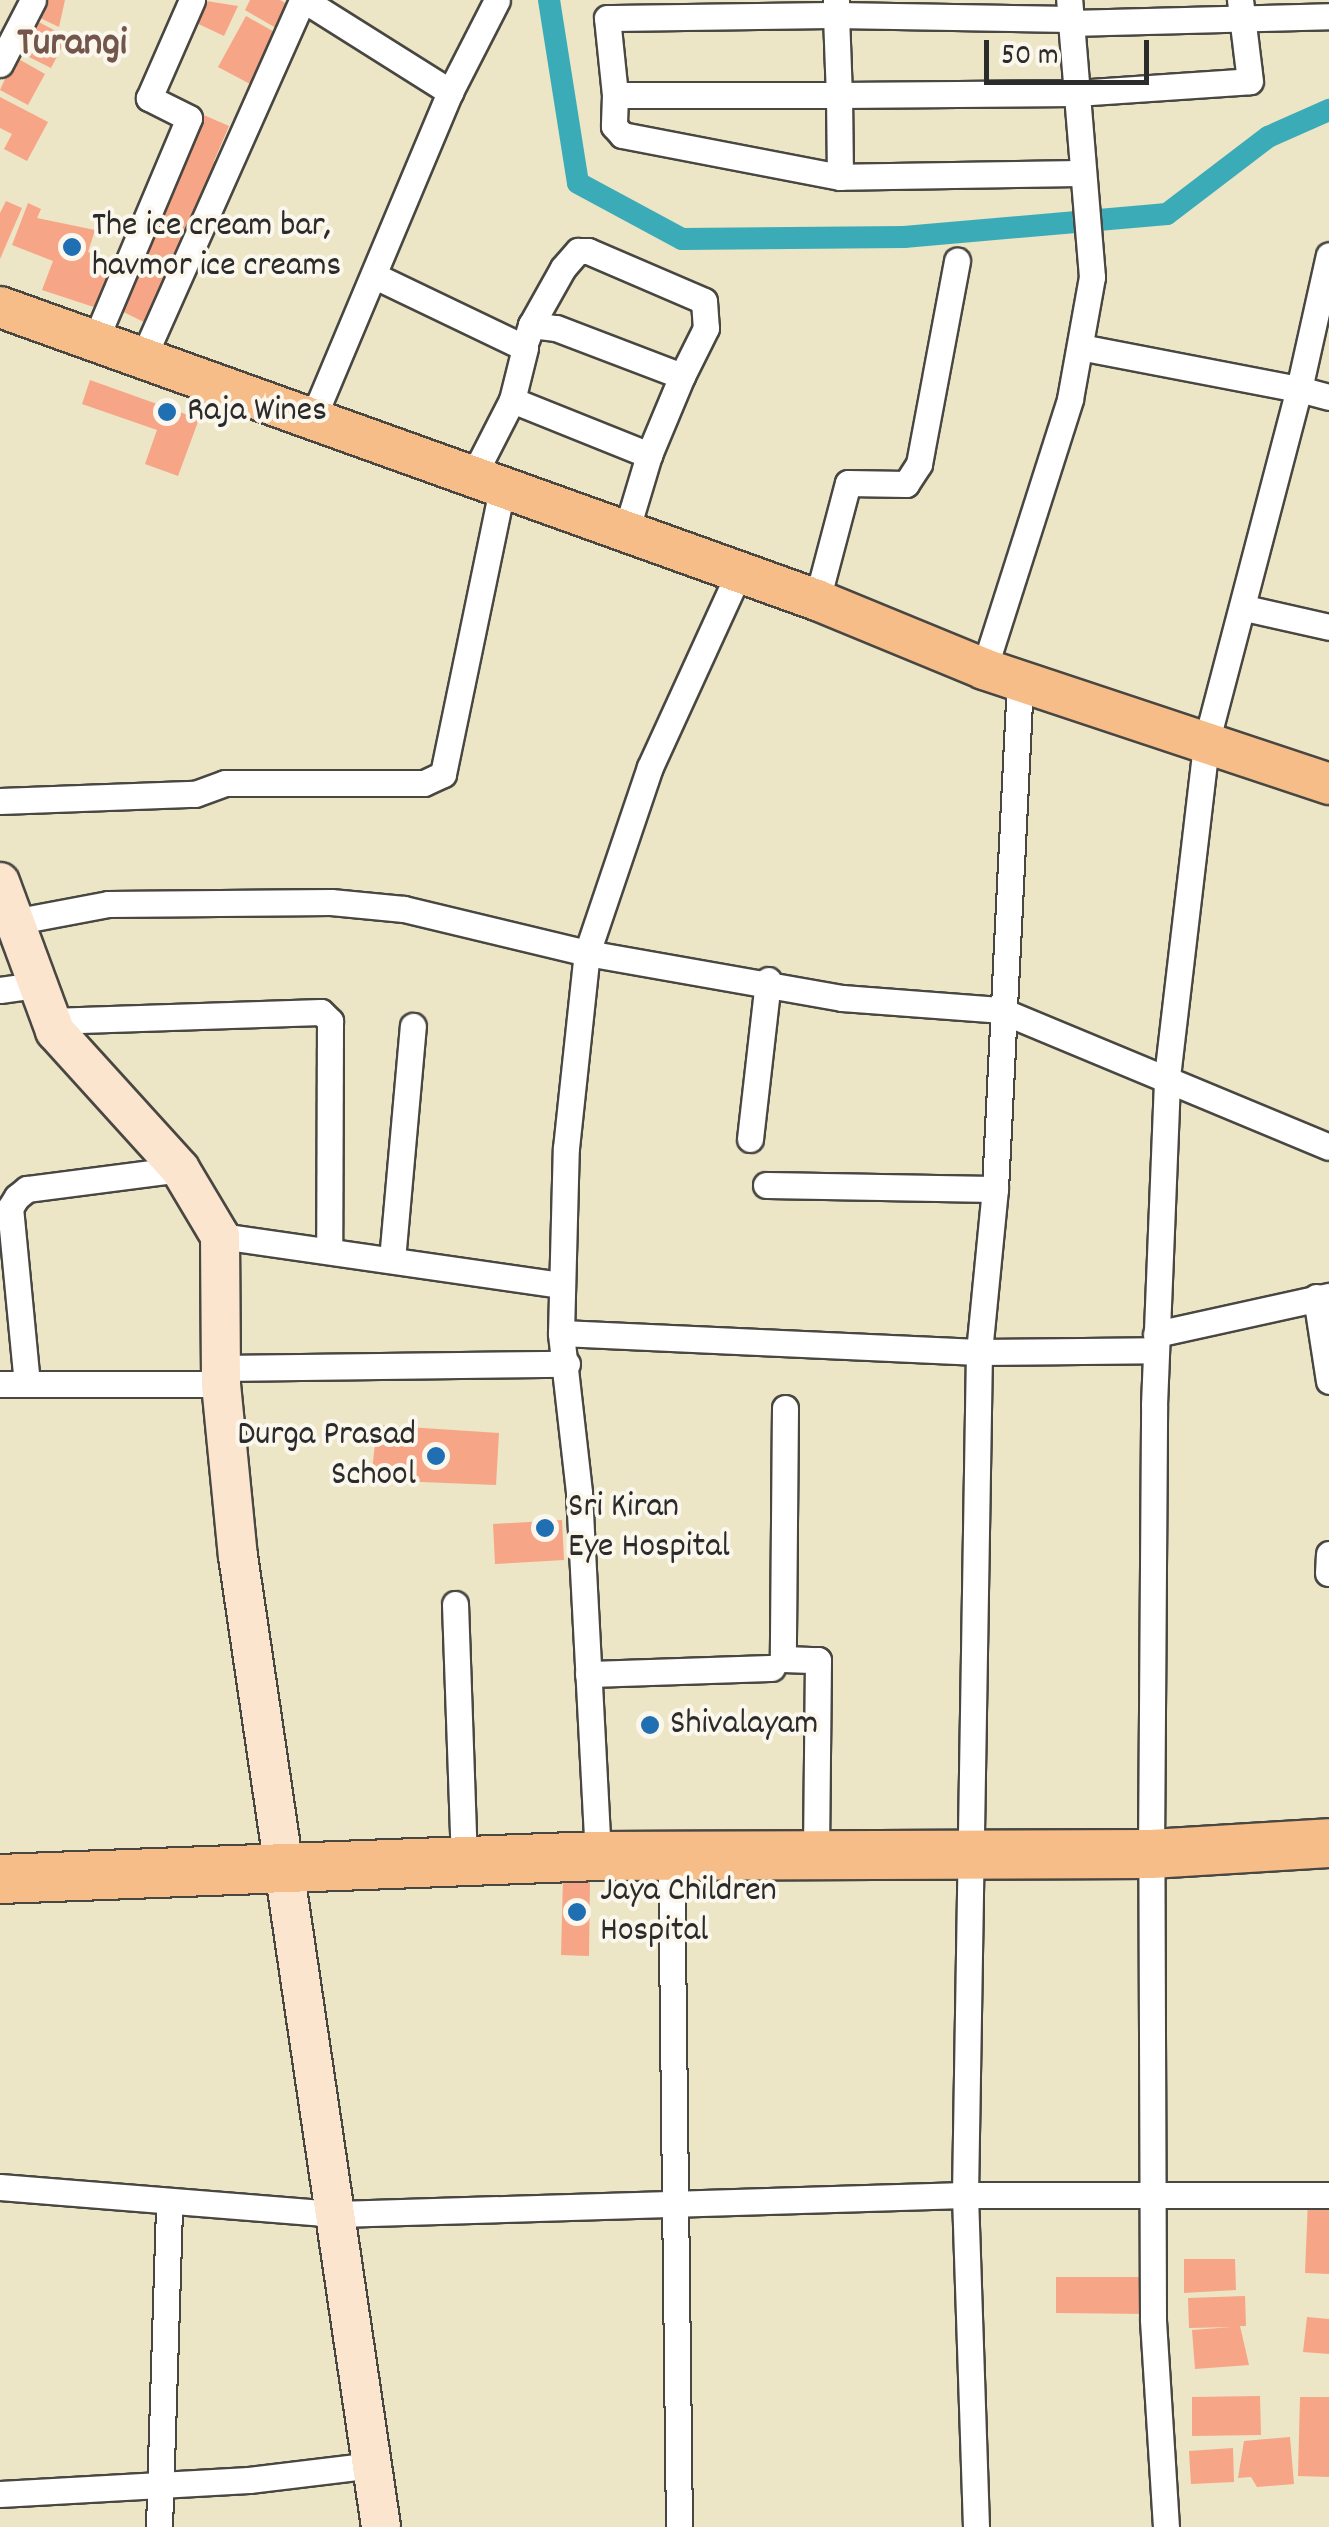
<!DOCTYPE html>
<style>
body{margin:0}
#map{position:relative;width:1329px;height:2527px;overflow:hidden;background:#ece5c6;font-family:Dekko,sans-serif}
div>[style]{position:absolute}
.canal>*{height:22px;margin:-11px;padding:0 11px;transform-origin:11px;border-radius:11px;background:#3bacb7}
.building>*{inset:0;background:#f7a587}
.roads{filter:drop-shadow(2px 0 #484742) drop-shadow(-2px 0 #484742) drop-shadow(0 2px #484742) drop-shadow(0 -2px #484742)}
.street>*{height:25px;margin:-12.5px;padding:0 12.5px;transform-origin:12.5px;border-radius:12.5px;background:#fff}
.secondary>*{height:38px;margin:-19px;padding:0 19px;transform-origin:19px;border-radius:19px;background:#fce5cf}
.primary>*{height:40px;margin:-20px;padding:0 20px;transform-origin:20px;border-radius:20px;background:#f7bd88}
.highway>*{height:48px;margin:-24px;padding:0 24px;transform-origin:24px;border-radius:24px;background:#f7bd88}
.dots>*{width:28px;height:28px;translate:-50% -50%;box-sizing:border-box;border:5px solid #fbf7ec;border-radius:50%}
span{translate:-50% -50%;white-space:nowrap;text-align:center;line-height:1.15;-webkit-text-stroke:8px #fbf7ec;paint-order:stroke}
.poi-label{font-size:35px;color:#2b2b2b}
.left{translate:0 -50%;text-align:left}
.right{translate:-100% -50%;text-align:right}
.quarter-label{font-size:40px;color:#72564b;font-weight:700}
.scale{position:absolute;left:984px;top:40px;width:165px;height:45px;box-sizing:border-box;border:5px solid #2b2b2b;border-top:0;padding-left:12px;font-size:30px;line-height:35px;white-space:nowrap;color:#2b2b2b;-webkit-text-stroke:8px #fbf7ec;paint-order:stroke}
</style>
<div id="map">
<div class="canal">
<div style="left:549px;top:0;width:185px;rotate:81deg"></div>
<div style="left:578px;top:183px;width:118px;rotate:28.3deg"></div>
<div style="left:682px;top:239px;width:222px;rotate:-0.5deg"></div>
<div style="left:904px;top:237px;width:264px;rotate:-5deg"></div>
<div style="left:1167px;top:214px;width:127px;rotate:-37.3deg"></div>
<div style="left:1268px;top:137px;width:67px;rotate:-23.9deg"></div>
</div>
<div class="building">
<div style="clip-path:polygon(43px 0,65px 0,59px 27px,38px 17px)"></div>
<div style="clip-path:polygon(200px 0,238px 6px,224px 36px,190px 20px)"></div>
<div style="clip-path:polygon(250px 0,280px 0,289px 5px,276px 28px,245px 10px)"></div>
<div style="clip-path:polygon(246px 16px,278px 34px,252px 85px,218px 67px)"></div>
<div style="clip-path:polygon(35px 20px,67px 37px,51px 68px,19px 52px)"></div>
<div style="clip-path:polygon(15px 57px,45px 74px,28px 105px,0 90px)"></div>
<div style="clip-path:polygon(0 97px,48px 122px,27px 161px,4px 149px,12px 134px,0 128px)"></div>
<div style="clip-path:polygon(199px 113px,229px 126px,214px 161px,221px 164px,146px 323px,111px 306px)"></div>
<div style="clip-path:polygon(6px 201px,22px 208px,0 259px,0 213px)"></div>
<div style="clip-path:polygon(28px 203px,41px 209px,37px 218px,95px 230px,88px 252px,124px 266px,106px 311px,42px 290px,53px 261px,12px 245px)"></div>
<div style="clip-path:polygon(90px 380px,199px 419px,178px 476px,145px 464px,157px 430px,82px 404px)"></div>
<div style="clip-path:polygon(377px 1425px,499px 1433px,496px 1485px,371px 1480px)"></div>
<div style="clip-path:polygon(562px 1520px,564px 1560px,495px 1564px,493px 1524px)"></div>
<div style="clip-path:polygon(563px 1878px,590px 1879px,589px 1956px,561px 1955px)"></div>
<div style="clip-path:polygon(1308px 2200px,1329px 2201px,1329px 2274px,1305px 2273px)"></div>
<div style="clip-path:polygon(1184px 2259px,1235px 2259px,1236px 2290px,1184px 2293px)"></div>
<div style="clip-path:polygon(1056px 2277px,1151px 2277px,1151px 2314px,1056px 2313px)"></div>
<div style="clip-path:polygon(1245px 2296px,1246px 2326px,1240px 2326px,1249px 2365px,1195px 2369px,1192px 2330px,1232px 2327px,1189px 2328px,1188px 2298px)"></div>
<div style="clip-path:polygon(1307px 2317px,1329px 2319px,1329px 2354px,1303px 2352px)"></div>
<div style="clip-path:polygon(1260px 2396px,1261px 2435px,1192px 2436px,1192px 2397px)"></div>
<div style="clip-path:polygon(1300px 2397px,1329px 2397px,1329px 2477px,1298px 2476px)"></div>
<div style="clip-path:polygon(1290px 2437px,1294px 2484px,1257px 2487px,1251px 2477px,1238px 2478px,1244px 2441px)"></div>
<div style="clip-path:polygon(1233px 2448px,1234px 2482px,1191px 2484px,1189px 2451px)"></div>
</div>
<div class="roads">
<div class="street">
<div style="left:304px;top:0;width:173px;rotate:32.2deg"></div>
<div style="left:450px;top:92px;width:358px;rotate:112.8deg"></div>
<div style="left:836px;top:0;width:15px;rotate:90deg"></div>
<div style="left:836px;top:15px;width:234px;rotate:1deg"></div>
<div style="left:1070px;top:23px;width:259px;rotate:-1.5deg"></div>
<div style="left:0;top:64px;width:72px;rotate:-62.7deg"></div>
<div style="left:450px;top:92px;width:103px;rotate:-62.9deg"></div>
<div style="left:615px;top:95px;width:31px;rotate:92deg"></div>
<div style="left:614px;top:126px;width:12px;rotate:48deg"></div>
<div style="left:622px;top:135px;width:222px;rotate:10.9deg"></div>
<div style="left:1082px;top:173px;width:242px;rotate:179.1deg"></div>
<div style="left:840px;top:177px;width:82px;rotate:-90.7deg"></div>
<div style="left:839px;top:95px;width:224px;rotate:180deg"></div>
<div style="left:615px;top:95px;width:77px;rotate:-95.9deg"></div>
<div style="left:607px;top:18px;width:229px;rotate:-0.8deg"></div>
<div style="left:836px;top:15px;width:80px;rotate:87.9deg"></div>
<div style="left:839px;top:95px;width:237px;rotate:-0.5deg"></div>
<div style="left:1076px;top:93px;width:174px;rotate:-3.9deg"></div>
<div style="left:1250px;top:81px;width:82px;rotate:-97deg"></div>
<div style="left:375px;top:276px;width:166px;rotate:25.6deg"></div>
<div style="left:525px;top:348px;width:54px;rotate:104deg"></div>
<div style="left:512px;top:400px;width:88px;rotate:117.1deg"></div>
<div style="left:531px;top:325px;width:65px;rotate:-60.7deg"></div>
<div style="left:563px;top:268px;width:23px;rotate:-49deg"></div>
<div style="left:578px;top:251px;width:10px"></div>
<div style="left:588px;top:251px;width:126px;rotate:23.3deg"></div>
<div style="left:704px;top:301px;width:27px;rotate:86deg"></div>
<div style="left:706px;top:328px;width:54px;rotate:116.6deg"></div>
<div style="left:527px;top:338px;width:14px;rotate:-73deg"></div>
<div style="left:531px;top:325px;width:25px;rotate:7deg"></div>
<div style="left:556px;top:328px;width:135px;rotate:20.9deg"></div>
<div style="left:682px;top:376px;width:86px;rotate:112.7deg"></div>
<div style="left:94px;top:343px;width:244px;rotate:-67.1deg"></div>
<div style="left:189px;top:118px;width:45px;rotate:-153.4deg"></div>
<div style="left:149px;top:98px;width:107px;rotate:-66.3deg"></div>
<div style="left:1080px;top:347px;width:223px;rotate:10.9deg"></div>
<div style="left:1299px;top:389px;width:137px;rotate:-77.4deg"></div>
<div style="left:142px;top:360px;width:394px;rotate:-66deg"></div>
<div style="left:512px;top:400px;width:148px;rotate:21.9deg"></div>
<div style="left:649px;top:455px;width:84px;rotate:106.7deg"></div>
<div style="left:817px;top:600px;width:121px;rotate:-75.2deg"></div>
<div style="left:848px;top:483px;width:58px;rotate:1deg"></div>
<div style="left:906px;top:484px;width:24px;rotate:-57deg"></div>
<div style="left:919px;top:464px;width:207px;rotate:-79.4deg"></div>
<div style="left:1245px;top:608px;width:86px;rotate:12.7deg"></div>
<div style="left:984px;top:669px;width:283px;rotate:-72.3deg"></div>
<div style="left:1070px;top:399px;width:124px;rotate:-79.8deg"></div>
<div style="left:1092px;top:277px;width:278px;rotate:-94.7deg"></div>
<div style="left:0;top:801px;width:195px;rotate:-2.1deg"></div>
<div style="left:195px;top:794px;width:32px;rotate:-20deg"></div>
<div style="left:225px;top:783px;width:199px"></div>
<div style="left:424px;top:783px;width:21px;rotate:-25deg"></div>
<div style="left:443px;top:774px;width:290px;rotate:-78.3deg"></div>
<div style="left:13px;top:922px;width:97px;rotate:-10.7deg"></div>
<div style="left:108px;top:904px;width:223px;rotate:-0.5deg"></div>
<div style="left:331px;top:902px;width:73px;rotate:5.5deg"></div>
<div style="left:404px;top:909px;width:188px;rotate:13.5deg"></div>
<div style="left:587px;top:953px;width:259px;rotate:10deg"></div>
<div style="left:842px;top:998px;width:158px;rotate:4.3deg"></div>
<div style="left:1000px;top:1010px;width:356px;rotate:22.6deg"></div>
<div style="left:0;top:990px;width:37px;rotate:-8deg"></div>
<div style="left:50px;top:1021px;width:271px;rotate:-1.9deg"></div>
<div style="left:321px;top:1012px;width:13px;rotate:45deg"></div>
<div style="left:330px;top:1021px;width:230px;rotate:90.2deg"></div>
<div style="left:750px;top:1139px;width:160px;rotate:-83.5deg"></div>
<div style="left:766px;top:1185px;width:229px;rotate:1deg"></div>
<div style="left:220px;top:1236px;width:345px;rotate:8.2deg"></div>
<div style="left:392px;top:1260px;width:235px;rotate:-84.9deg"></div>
<div style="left:1316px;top:1297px;width:85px;rotate:81.2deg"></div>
<div style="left:561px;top:1333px;width:418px;rotate:2.6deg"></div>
<div style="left:979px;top:1352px;width:177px;rotate:-0.6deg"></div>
<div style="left:1156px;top:1334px;width:177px;rotate:-12.4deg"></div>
<div style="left:221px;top:1368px;width:346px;rotate:-0.7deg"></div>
<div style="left:0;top:1384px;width:221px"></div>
<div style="left:27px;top:1384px;width:177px;rotate:-95.5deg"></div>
<div style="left:10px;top:1208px;width:13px;rotate:-58deg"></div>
<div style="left:17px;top:1197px;width:13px;rotate:-39deg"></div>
<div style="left:27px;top:1189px;width:154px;rotate:-7.4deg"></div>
<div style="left:785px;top:1408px;width:251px;rotate:90.5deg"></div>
<div style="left:783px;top:1659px;width:35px;rotate:2deg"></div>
<div style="left:818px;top:1660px;width:194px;rotate:90.6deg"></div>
<div style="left:1328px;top:1573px;width:19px;rotate:-87deg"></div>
<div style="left:455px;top:1604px;width:256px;rotate:88deg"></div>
<div style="left:588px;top:1674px;width:184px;rotate:-1.9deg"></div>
<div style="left:598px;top:1856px;width:364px;rotate:-93deg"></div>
<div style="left:579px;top:1492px;width:160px;rotate:-96.5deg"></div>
<div style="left:561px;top:1333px;width:185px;rotate:-88.5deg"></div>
<div style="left:566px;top:1148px;width:196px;rotate:-83.9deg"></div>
<div style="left:587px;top:953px;width:196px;rotate:-71.3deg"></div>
<div style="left:650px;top:767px;width:211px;rotate:-65.4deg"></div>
<div style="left:671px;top:1857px;width:670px;rotate:89.32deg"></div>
<div style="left:0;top:2187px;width:338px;rotate:4.6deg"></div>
<div style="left:337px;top:2214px;width:628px;rotate:-1.73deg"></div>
<div style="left:965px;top:2195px;width:364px"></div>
<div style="left:0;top:2494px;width:249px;rotate:-3.2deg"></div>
<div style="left:249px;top:2480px;width:125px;rotate:-6.9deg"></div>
<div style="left:159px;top:2527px;width:323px;rotate:-88.2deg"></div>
<div style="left:976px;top:2527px;width:332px;rotate:-91.9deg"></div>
<div style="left:965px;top:2195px;width:843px;rotate:-89.05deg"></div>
<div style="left:979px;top:1352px;width:164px;rotate:-84.4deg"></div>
<div style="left:995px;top:1189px;width:509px;rotate:-87.18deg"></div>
<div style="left:1166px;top:2527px;width:209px;rotate:-93.6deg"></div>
<div style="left:1153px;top:2318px;width:464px;rotate:-90.2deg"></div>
<div style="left:1151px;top:1854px;width:449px;rotate:-89.6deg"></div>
<div style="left:1154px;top:1405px;width:328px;rotate:-87.7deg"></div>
<div style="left:1167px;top:1077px;width:336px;rotate:-83.3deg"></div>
<div style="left:1206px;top:743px;width:366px;rotate:-75.3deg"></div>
<div style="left:1299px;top:389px;width:31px;rotate:15deg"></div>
</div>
<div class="secondary">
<div style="left:0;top:882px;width:159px;rotate:69.7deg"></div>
<div style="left:55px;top:1031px;width:186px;rotate:47.8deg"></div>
<div style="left:180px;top:1169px;width:78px;rotate:59.2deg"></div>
<div style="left:220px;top:1236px;width:148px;rotate:89.6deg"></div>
<div style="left:221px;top:1384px;width:173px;rotate:84.4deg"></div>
<div style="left:238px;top:1556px;width:981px;rotate:81.62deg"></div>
</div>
<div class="primary">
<div style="left:0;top:307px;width:868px;rotate:19.73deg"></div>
<div style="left:817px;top:600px;width:181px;rotate:22.4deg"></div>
<div style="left:984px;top:669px;width:364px;rotate:18.4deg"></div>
</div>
<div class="highway">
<div style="left:0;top:1879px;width:598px;rotate:-2.2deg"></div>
<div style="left:598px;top:1856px;width:553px;rotate:-0.21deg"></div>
<div style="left:1151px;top:1854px;width:178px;rotate:-3.5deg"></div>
</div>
</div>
<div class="dots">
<div style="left:72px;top:247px;background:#1f6fb2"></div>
<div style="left:167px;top:412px;background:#1f6fb2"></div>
<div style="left:436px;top:1456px;background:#1f6fb2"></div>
<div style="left:545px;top:1528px;background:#1f6fb2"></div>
<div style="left:650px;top:1725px;background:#1f6fb2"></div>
<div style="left:577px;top:1912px;background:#1f6fb2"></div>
</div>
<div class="poi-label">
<span class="left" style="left:92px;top:247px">The ice cream bar,<br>havmor ice creams</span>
<span class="left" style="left:187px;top:412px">Raja Wines</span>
<span class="right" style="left:416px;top:1456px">Durga Prasad<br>School</span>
<span class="left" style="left:568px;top:1528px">Sri Kiran<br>Eye Hospital</span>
<span class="left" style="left:670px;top:1725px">Shivalayam</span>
<span class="left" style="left:600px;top:1912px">Jaya Children<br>Hospital</span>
</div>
<div class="quarter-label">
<span style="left:72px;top:46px">Turangi</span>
</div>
<div class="scale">50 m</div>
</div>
